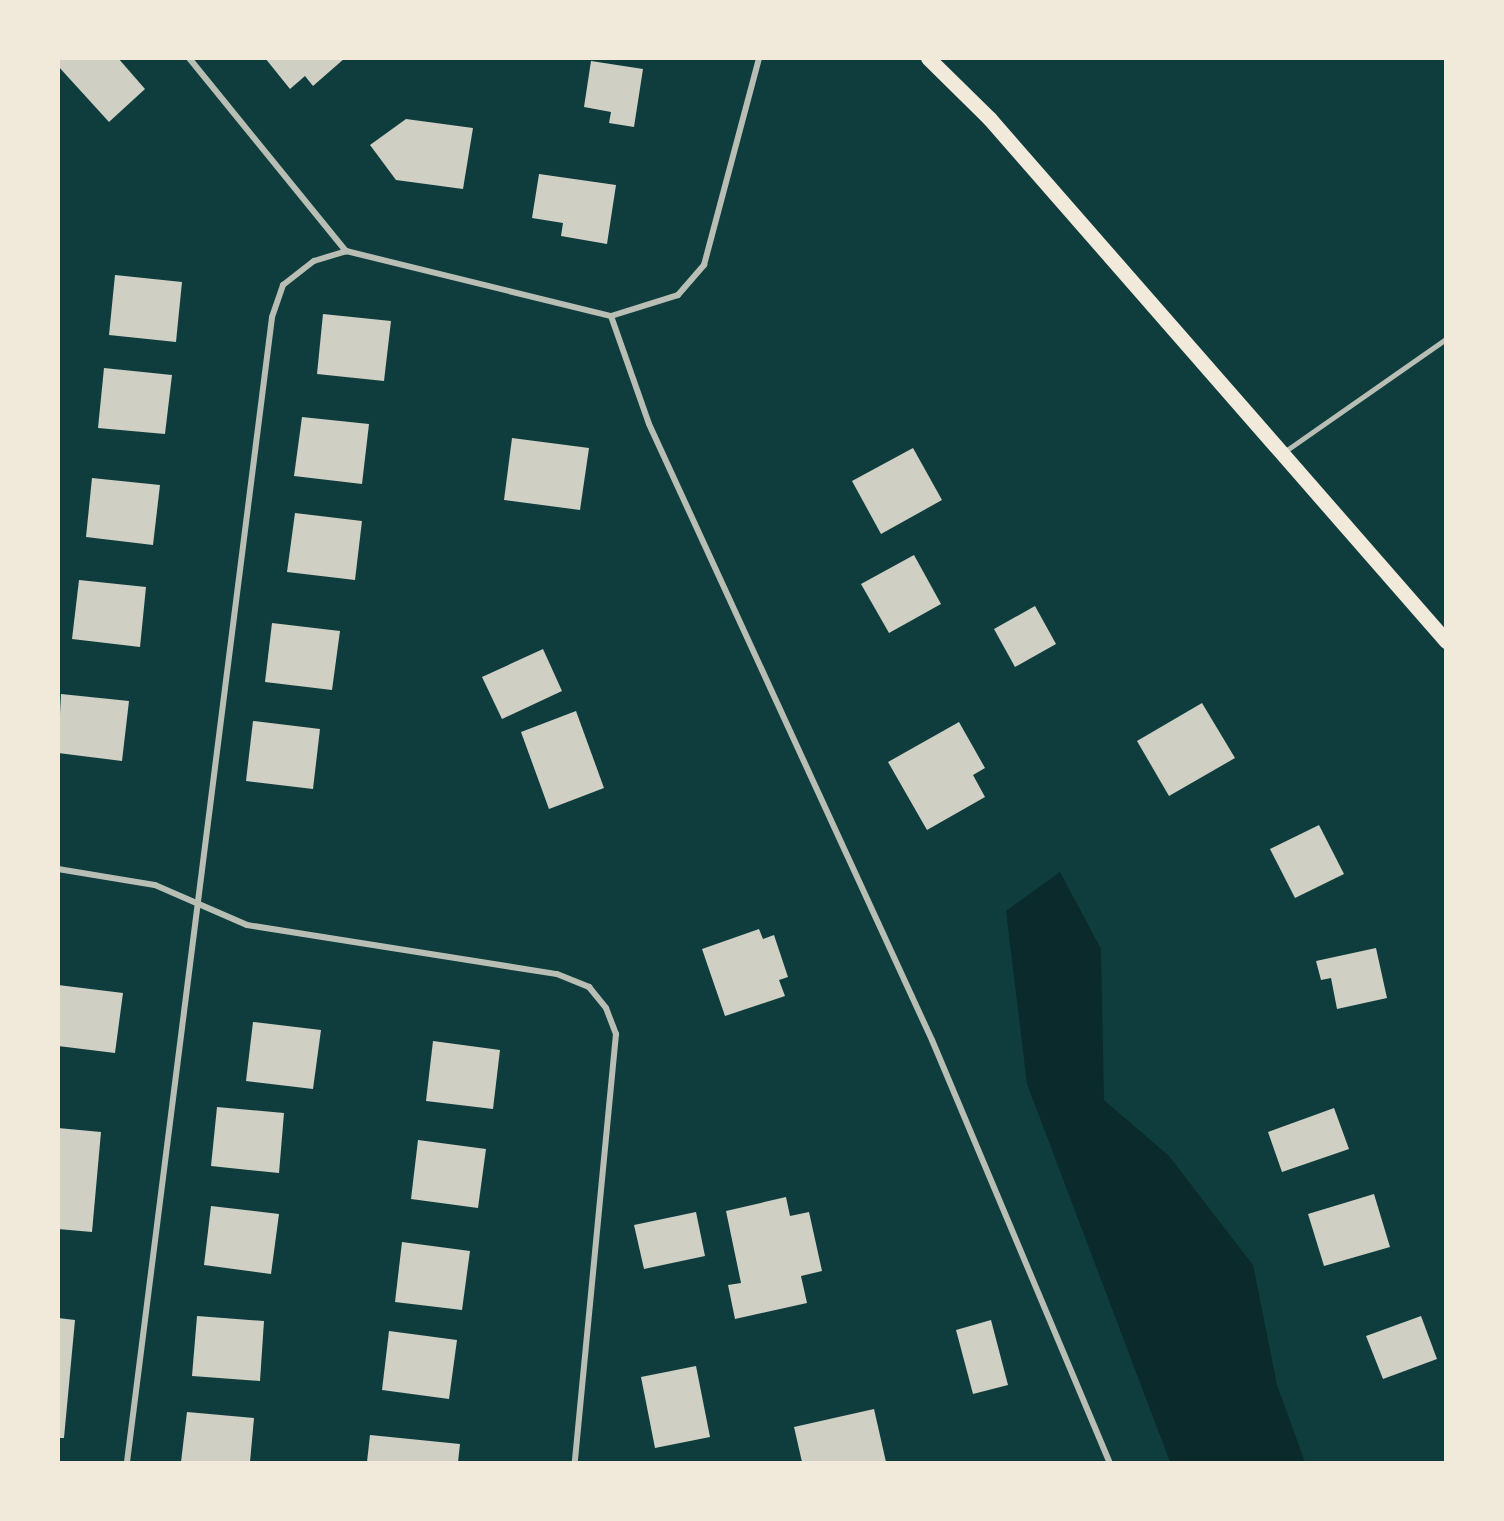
<!DOCTYPE html>
<style>
body{margin:0}
#map{position:relative;width:1504px;height:1521px;overflow:hidden;background:#0f3d3e;font-family:Commissioner,sans-serif}
div>[style]{position:absolute}
.water>*{inset:0;background:#0a2a2b}
.building>*{inset:0;background:#cfcfc3}
.service>*{height:4.5px;margin:-2.25px;padding:0 2.25px;transform-origin:2.25px;border-radius:2.25px;background:#b8beb3}
.minor>*{height:6px;margin:-3px;padding:0 3px;transform-origin:3px;border-radius:3px;background:#b8beb3}
.primary>*{height:15px;margin:-7.5px;padding:0 7.5px;transform-origin:7.5px;border-radius:7.5px;background:#f1e9da}
span{translate:-50% -50%;white-space:nowrap;text-align:center;line-height:1.15;-webkit-text-stroke:4.5px #f1e9da;paint-order:stroke}
.frame{position:absolute;inset:0;border:60px solid #f1e9da;pointer-events:none}
</style>
<div id="map">
<div class="water">
<div style="clip-path:polygon(1060px 872px,1101px 949px,1104px 1100px,1169px 1156px,1253px 1265px,1277px 1385px,1305px 1462px,1170px 1462px,1027px 1084px,1006px 911px)"></div>
</div>
<div class="building">
<div style="clip-path:polygon(58px 58px,118px 58px,145px 89px,109px 122px,58px 66px)"></div>
<div style="clip-path:polygon(265px 58px,345px 58px,313px 86px,305px 76px,290px 89px)"></div>
<div style="clip-path:polygon(591px 61px,643px 69px,634px 127px,609px 123px,611px 112px,584px 107px)"></div>
<div style="clip-path:polygon(406px 119px,473px 128px,463px 189px,396px 180px,370px 145px)"></div>
<div style="clip-path:polygon(539px 174px,616px 185px,607px 244px,561px 236px,563px 223px,532px 218px)"></div>
<div style="clip-path:polygon(115px 275px,182px 282px,176px 342px,109px 335px)"></div>
<div style="clip-path:polygon(323px 314px,391px 321px,384px 381px,317px 374px)"></div>
<div style="clip-path:polygon(104px 368px,172px 375px,165px 434px,98px 428px)"></div>
<div style="clip-path:polygon(302px 417px,369px 424px,362px 484px,294px 476px)"></div>
<div style="clip-path:polygon(512px 438px,589px 448px,580px 510px,504px 500px)"></div>
<div style="clip-path:polygon(913px 448px,942px 500px,881px 534px,852px 481px)"></div>
<div style="clip-path:polygon(92px 478px,160px 485px,153px 545px,86px 537px)"></div>
<div style="clip-path:polygon(295px 513px,362px 521px,355px 580px,287px 572px)"></div>
<div style="clip-path:polygon(914px 555px,941px 604px,889px 633px,861px 584px)"></div>
<div style="clip-path:polygon(79px 580px,146px 587px,140px 647px,72px 639px)"></div>
<div style="clip-path:polygon(1035px 606px,1056px 644px,1015px 667px,994px 629px)"></div>
<div style="clip-path:polygon(272px 623px,340px 631px,332px 690px,265px 682px)"></div>
<div style="clip-path:polygon(543px 649px,562px 691px,502px 719px,482px 677px)"></div>
<div style="clip-path:polygon(61px 694px,129px 701px,122px 761px,58px 753px)"></div>
<div style="clip-path:polygon(1202px 703px,1235px 758px,1169px 796px,1137px 741px)"></div>
<div style="clip-path:polygon(576px 711px,604px 788px,549px 809px,521px 732px)"></div>
<div style="clip-path:polygon(253px 721px,320px 729px,313px 789px,246px 781px)"></div>
<div style="clip-path:polygon(959px 722px,985px 768px,973px 775px,985px 797px,927px 830px,888px 762px)"></div>
<div style="clip-path:polygon(1319px 825px,1344px 874px,1295px 898px,1270px 849px)"></div>
<div style="clip-path:polygon(759px 929px,763px 939px,774px 935px,788px 977px,779px 980px,785px 996px,725px 1016px,702px 949px)"></div>
<div style="clip-path:polygon(1376px 948px,1387px 998px,1337px 1009px,1331px 978px,1321px 980px,1316px 961px)"></div>
<div style="clip-path:polygon(58px 985px,123px 993px,115px 1053px,58px 1046px)"></div>
<div style="clip-path:polygon(253px 1022px,321px 1030px,313px 1089px,246px 1081px)"></div>
<div style="clip-path:polygon(433px 1041px,500px 1050px,493px 1109px,426px 1101px)"></div>
<div style="clip-path:polygon(217px 1107px,284px 1113px,279px 1173px,211px 1166px)"></div>
<div style="clip-path:polygon(1334px 1108px,1349px 1149px,1282px 1172px,1268px 1132px)"></div>
<div style="clip-path:polygon(58px 1128px,101px 1132px,92px 1232px,58px 1229px)"></div>
<div style="clip-path:polygon(418px 1140px,486px 1149px,478px 1208px,411px 1199px)"></div>
<div style="clip-path:polygon(1374px 1194px,1390px 1247px,1324px 1266px,1308px 1214px)"></div>
<div style="clip-path:polygon(786px 1197px,790px 1216px,809px 1212px,822px 1271px,801px 1276px,807px 1303px,735px 1319px,728px 1285px,741px 1283px,726px 1211px)"></div>
<div style="clip-path:polygon(211px 1206px,279px 1214px,271px 1274px,204px 1265px)"></div>
<div style="clip-path:polygon(696px 1212px,705px 1256px,644px 1269px,634px 1225px)"></div>
<div style="clip-path:polygon(402px 1242px,470px 1251px,462px 1310px,395px 1302px)"></div>
<div style="clip-path:polygon(197px 1316px,264px 1321px,260px 1381px,192px 1376px)"></div>
<div style="clip-path:polygon(1421px 1316px,1437px 1359px,1383px 1379px,1366px 1336px)"></div>
<div style="clip-path:polygon(58px 1318px,75px 1320px,64px 1438px,58px 1438px)"></div>
<div style="clip-path:polygon(991px 1320px,1008px 1385px,973px 1394px,956px 1330px)"></div>
<div style="clip-path:polygon(389px 1331px,457px 1340px,449px 1399px,382px 1390px)"></div>
<div style="clip-path:polygon(696px 1366px,710px 1437px,655px 1448px,641px 1377px)"></div>
<div style="clip-path:polygon(874px 1409px,886px 1462px,802px 1462px,794px 1427px)"></div>
<div style="clip-path:polygon(187px 1412px,254px 1418px,250px 1462px,181px 1462px)"></div>
<div style="clip-path:polygon(370px 1435px,460px 1444px,458px 1462px,367px 1462px)"></div>
</div>
<div class="service">
<div style="left:1284px;top:452px;width:198px;rotate:-34.9deg"></div>
</div>
<div class="minor">
<div style="left:189px;top:58px;width:249px;rotate:50.9deg"></div>
<div style="left:346px;top:251px;width:273px;rotate:13.8deg"></div>
<div style="left:611px;top:316px;width:70px;rotate:-17.4deg"></div>
<div style="left:678px;top:295px;width:40px;rotate:-49deg"></div>
<div style="left:704px;top:265px;width:214px;rotate:-75.1deg"></div>
<div style="left:611px;top:316px;width:114px;rotate:70.6deg"></div>
<div style="left:649px;top:424px;width:678px;rotate:65.33deg"></div>
<div style="left:932px;top:1040px;width:458px;rotate:67.2deg"></div>
<div style="left:58px;top:869px;width:98px;rotate:9.4deg"></div>
<div style="left:155px;top:885px;width:100px;rotate:23.5deg"></div>
<div style="left:247px;top:925px;width:314px;rotate:9deg"></div>
<div style="left:557px;top:974px;width:35px;rotate:22deg"></div>
<div style="left:589px;top:987px;width:27px;rotate:51deg"></div>
<div style="left:606px;top:1008px;width:28px;rotate:69deg"></div>
<div style="left:616px;top:1034px;width:430px;rotate:95.5deg"></div>
<div style="left:127px;top:1462px;width:1154px;rotate:-82.78deg"></div>
<div style="left:272px;top:317px;width:34px;rotate:-71deg"></div>
<div style="left:283px;top:285px;width:39px;rotate:-38deg"></div>
<div style="left:314px;top:261px;width:34px;rotate:-17deg"></div>
</div>
<div class="primary">
<div style="left:928px;top:58px;width:86px;rotate:44.5deg"></div>
<div style="left:989px;top:118px;width:695px;rotate:48.85deg"></div>
</div>
<div class="frame"></div>
</div>
